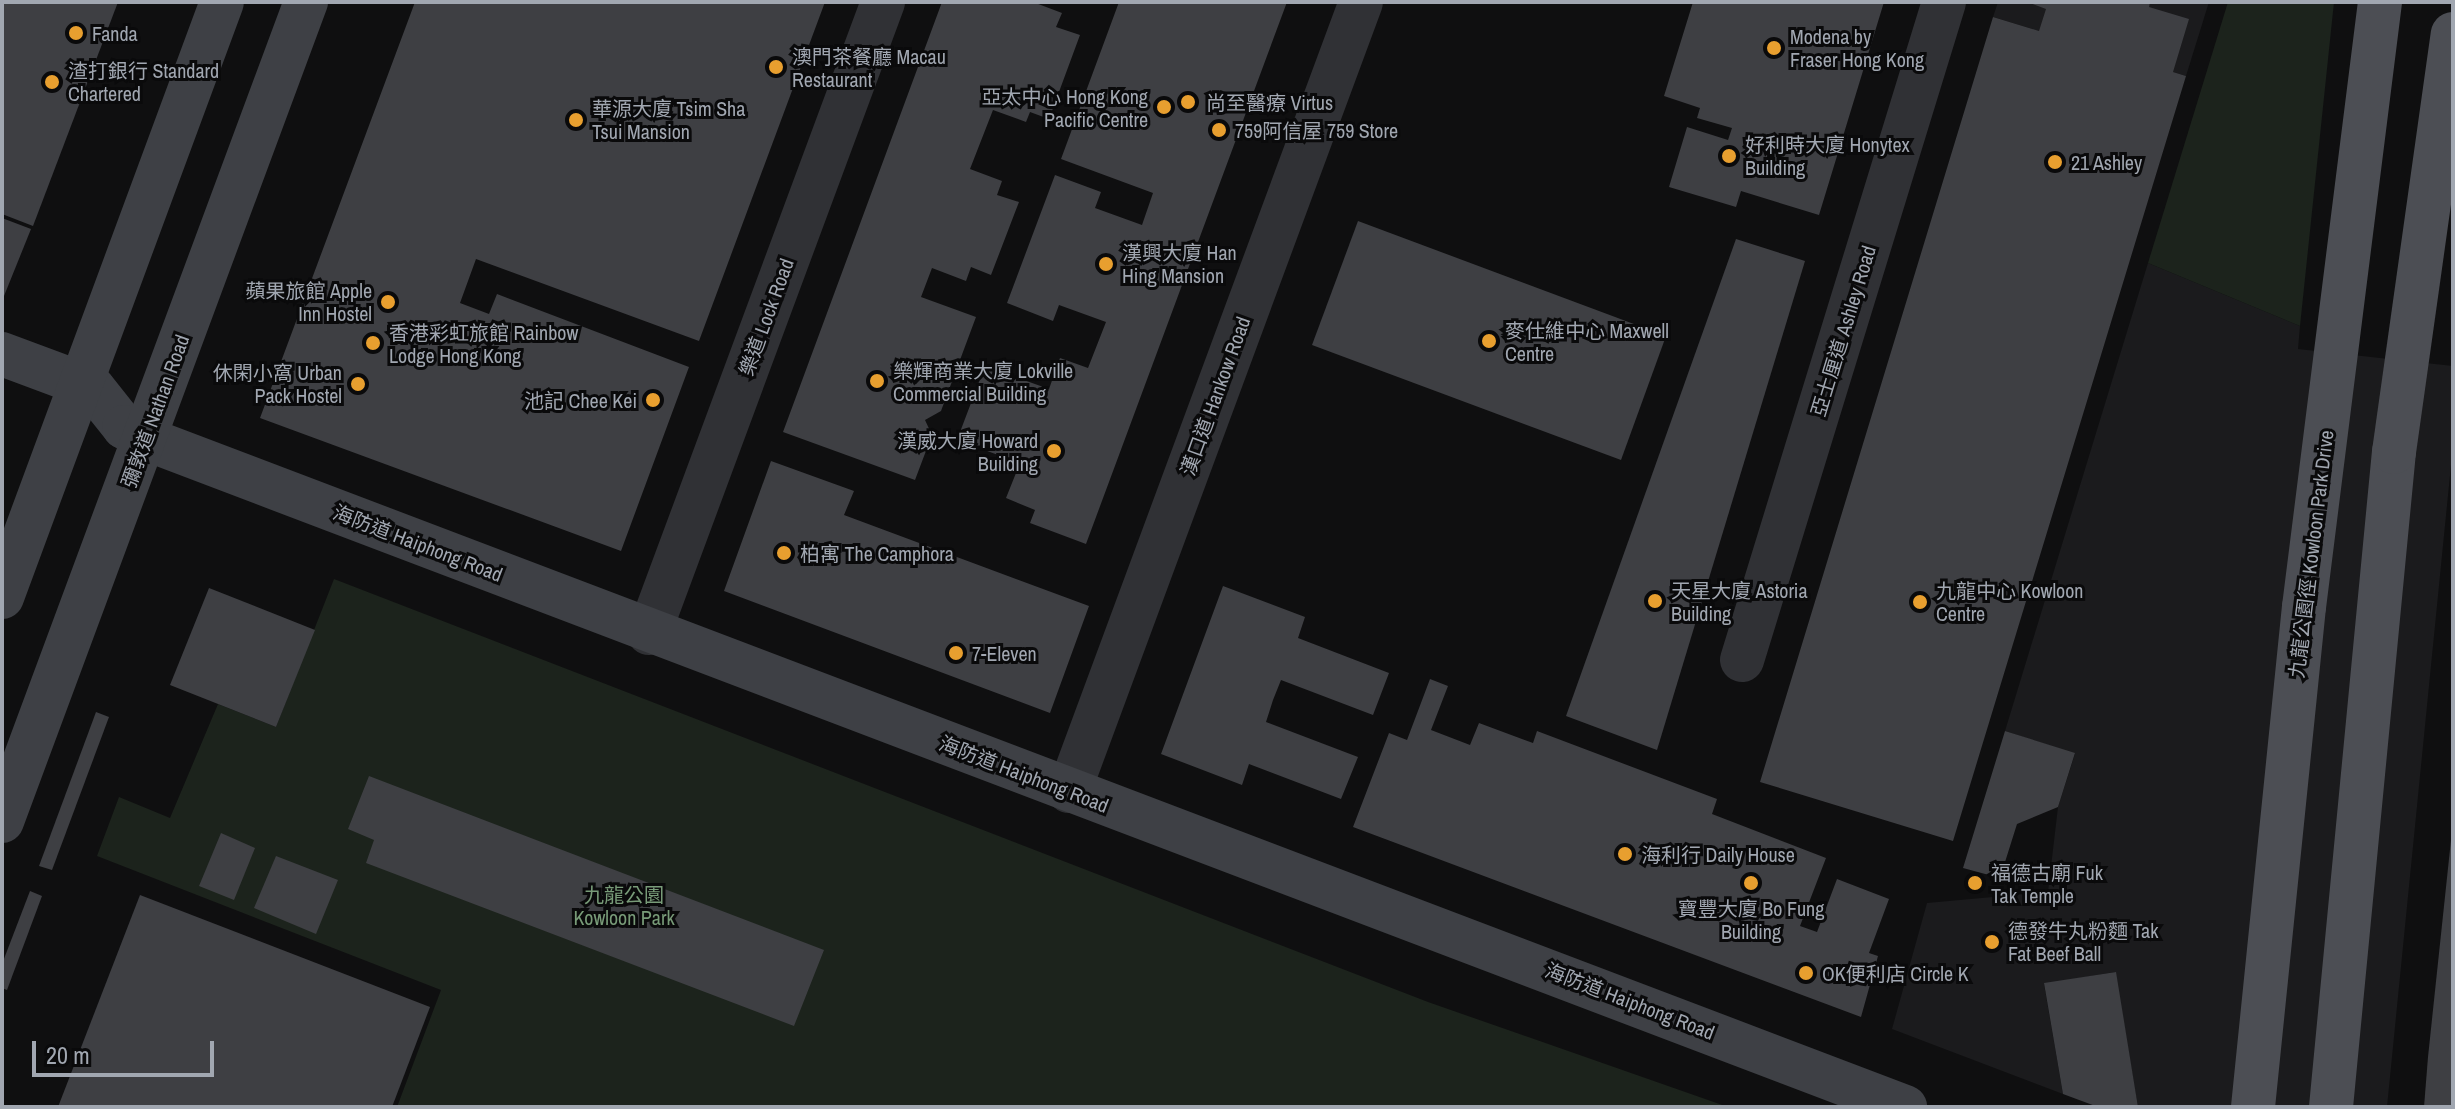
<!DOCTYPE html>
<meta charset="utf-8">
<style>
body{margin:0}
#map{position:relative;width:2455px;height:1109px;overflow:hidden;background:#0f0f10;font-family:"Archivo Narrow","Noto Sans TC",sans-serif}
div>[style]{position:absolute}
.built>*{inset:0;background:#1b1b1d}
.green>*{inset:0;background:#1c231c}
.building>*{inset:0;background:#3e3f43}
.street>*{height:44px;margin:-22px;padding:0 22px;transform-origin:22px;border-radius:22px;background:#303135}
.secondary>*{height:44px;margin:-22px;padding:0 22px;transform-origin:22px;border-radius:22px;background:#3e4045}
.primary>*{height:44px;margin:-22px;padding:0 22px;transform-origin:22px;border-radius:22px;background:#4c4e54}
.dots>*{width:22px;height:22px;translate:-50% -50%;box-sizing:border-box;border:4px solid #0a0a0b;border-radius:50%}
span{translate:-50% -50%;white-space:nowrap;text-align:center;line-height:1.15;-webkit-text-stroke:6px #0a0a0b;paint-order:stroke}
.poi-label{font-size:20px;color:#a1a7b1}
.left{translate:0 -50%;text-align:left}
.right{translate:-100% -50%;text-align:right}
.street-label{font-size:20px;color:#a1a7b1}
.park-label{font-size:20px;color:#789b78}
.frame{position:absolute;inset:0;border:4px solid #a1a7b1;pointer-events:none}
.scale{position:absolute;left:32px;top:1041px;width:182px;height:36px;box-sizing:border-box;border:4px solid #a1a7b1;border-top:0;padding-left:10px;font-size:24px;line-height:28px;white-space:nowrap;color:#a1a7b1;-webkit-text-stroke:6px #0a0a0b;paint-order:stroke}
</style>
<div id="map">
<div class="built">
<div style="clip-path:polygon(1998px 2px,2209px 2px,2186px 76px,1993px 17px)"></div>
<div style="clip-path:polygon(2148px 263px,2300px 326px,2298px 349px,2453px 366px,2453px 445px,2387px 1107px,2138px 1107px,2115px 972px,2044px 984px,2063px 1094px,1892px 1029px,1927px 903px,2048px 892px,2058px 807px,2075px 754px,2005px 731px)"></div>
</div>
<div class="green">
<div style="clip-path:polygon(2228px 2px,2334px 2px,2300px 326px,2148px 263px)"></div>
<div style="clip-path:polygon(334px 579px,1428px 1002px,1728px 1107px,397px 1107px,441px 990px,97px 856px,119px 797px,170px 818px,218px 704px,276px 727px)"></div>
</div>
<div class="building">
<div style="clip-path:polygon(2px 2px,118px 2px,33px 226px,2px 214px)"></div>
<div style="clip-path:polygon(415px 2px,825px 2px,699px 341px,476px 259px,460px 303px,489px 314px,497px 294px,689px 367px,621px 551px,260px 418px)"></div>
<div style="clip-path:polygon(942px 2px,1033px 2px,1062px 13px,1056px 27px,1080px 35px,1049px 119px,1030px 112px,1026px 122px,993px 110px,970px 169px,1002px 181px,997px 195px,1019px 202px,991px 275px,971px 267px,966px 281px,932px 268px,921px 297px,976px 317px,941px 411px,925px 420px,932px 435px,915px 480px,783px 432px)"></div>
<div style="clip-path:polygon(1119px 2px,1287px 2px,1086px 544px,1030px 523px,1035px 510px,1006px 498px,1020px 463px,957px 440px,985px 366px,1049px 389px,1060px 358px,1088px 368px,1106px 322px,1059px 305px,1053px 321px,1007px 303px,1055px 175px,1101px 192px,1095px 208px,1142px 225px,1153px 193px,1061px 159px)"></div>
<div style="clip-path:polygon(1693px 2px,1884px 2px,1819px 215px,1741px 191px,1736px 207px,1669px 187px,1687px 127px,1728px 140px,1732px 128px,1697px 118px,1700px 108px,1664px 96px)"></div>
<div style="clip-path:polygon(2027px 2px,2150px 2px,2149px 7px,2189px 19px,2173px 72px,2186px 76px,1953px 841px,1760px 782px,1993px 17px,2039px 31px,2046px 9px)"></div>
<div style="clip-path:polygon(2px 218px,31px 229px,2px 301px)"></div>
<div style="clip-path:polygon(1358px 221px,1666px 336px,1621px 460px,1312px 345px)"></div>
<div style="clip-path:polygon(1736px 239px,1805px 261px,1657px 750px,1566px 716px)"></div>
<div style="clip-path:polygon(771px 461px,854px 491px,844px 515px,1089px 606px,1050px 713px,724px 591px)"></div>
<div style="clip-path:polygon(1223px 586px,1305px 617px,1298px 638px,1389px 673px,1373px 715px,1281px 680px,1273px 700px,1266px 722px,1358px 757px,1341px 799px,1249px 764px,1242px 785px,1161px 754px)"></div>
<div style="clip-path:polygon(209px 588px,315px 630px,276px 727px,170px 685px)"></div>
<div style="clip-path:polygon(1430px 679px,1448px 686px,1431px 730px,1470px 745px,1479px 723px,1533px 743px,1537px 731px,1717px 799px,1712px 814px,1826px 858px,1800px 926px,1817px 932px,1837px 879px,1889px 899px,1869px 953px,1878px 956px,1861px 1017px,1353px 827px,1389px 733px,1407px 740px)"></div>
<div style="clip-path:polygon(96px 712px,109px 717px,52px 870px,39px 866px)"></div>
<div style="clip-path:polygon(2005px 731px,2075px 753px,2058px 807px,2017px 824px,2000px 878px,1963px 868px)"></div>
<div style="clip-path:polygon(369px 776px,824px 950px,794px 1026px,366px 863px,374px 840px,348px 829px)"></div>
<div style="clip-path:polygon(221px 833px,255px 848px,234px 900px,199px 886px)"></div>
<div style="clip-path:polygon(2451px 840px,2453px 1107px,2424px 1107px,2428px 1057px)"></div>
<div style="clip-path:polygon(276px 856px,338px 880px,316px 934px,254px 908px)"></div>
<div style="clip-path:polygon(30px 891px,42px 896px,7px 990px,2px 988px,2px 964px)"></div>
<div style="clip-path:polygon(140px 895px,430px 1007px,392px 1107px,58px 1107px)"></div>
<div style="clip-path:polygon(2116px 972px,2138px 1107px,2098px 1107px,2063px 1094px,2044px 983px)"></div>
</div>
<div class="street">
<div style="left:649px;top:633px;width:673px;rotate:-69.65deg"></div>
<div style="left:1742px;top:660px;width:688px;rotate:-72.93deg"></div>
<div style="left:1069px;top:791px;width:841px;rotate:-69.69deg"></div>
</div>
<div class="secondary">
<div style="left:2px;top:354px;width:97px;rotate:20.5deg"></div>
<div style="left:93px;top:388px;width:50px;rotate:51.5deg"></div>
<div style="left:124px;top:427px;width:23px;rotate:29deg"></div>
<div style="left:144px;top:438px;width:1884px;rotate:20.8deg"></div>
<div style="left:2px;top:597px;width:634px;rotate:-69.71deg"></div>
<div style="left:2px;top:821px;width:874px;rotate:-69.64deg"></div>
</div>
<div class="primary">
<div style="left:2253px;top:1107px;width:503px;rotate:-84.18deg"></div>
<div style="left:2304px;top:607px;width:610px;rotate:-82.84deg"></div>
<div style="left:2331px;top:1107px;width:658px;rotate:-84.51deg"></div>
<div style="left:2394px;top:452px;width:422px;rotate:-82deg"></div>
</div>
<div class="dots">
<div style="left:76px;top:33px;background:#e89f2f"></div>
<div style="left:1774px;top:48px;background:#e89f2f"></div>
<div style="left:776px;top:67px;background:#e89f2f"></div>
<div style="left:52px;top:82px;background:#e89f2f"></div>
<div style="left:1188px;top:102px;background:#e89f2f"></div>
<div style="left:1164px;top:107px;background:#e89f2f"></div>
<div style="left:576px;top:120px;background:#e89f2f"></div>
<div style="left:1219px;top:130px;background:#e89f2f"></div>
<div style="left:1729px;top:156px;background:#e89f2f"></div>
<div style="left:2055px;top:162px;background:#e89f2f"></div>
<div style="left:1106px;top:264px;background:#e89f2f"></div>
<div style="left:388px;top:302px;background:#e89f2f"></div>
<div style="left:1489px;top:341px;background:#e89f2f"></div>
<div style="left:373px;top:343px;background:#e89f2f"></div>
<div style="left:877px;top:381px;background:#e89f2f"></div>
<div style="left:358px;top:384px;background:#e89f2f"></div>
<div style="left:653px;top:400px;background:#e89f2f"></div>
<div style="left:1054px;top:451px;background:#e89f2f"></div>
<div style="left:784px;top:553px;background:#e89f2f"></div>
<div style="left:1655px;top:601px;background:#e89f2f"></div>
<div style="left:1920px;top:602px;background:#e89f2f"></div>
<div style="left:956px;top:653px;background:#e89f2f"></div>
<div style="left:1625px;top:854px;background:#e89f2f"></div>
<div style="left:1751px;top:883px;background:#e89f2f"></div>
<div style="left:1975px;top:883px;background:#e89f2f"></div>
<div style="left:1992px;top:942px;background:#e89f2f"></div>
<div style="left:1806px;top:973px;background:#e89f2f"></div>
</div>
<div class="poi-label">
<span class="left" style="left:92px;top:33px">Fanda</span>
<span class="left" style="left:1790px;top:48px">Modena by<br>Fraser Hong Kong</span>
<span class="left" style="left:792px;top:68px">澳門茶餐廳 Macau<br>Restaurant</span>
<span class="left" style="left:68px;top:82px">渣打銀行 Standard<br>Chartered</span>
<span class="right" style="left:1148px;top:108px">亞太中心 Hong Kong<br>Pacific Centre</span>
<span class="left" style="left:1206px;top:102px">尚至醫療 Virtus</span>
<span class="left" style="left:592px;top:120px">華源大廈 Tsim Sha<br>Tsui Mansion</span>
<span class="left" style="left:1235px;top:130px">759阿信屋 759 Store</span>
<span class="left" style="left:1745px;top:156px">好利時大廈 Honytex<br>Building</span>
<span class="left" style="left:2071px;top:162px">21 Ashley</span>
<span class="left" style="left:1122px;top:264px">漢興大廈 Han<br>Hing Mansion</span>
<span class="right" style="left:372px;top:302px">蘋果旅館 Apple<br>Inn Hostel</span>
<span class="left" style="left:1505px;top:342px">麥仕維中心 Maxwell<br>Centre</span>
<span class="left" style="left:389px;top:344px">香港彩虹旅館 Rainbow<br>Lodge Hong Kong</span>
<span class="left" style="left:893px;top:382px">樂輝商業大廈 Lokville<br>Commercial Building</span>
<span class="right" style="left:342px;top:384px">休閑小窩 Urban<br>Pack Hostel</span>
<span class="right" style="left:637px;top:400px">池記 Chee Kei</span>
<span class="right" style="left:1038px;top:452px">漢威大廈 Howard<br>Building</span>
<span class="left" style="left:800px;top:553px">柏寓 The Camphora</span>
<span class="left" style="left:1671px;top:602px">天星大廈 Astoria<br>Building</span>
<span class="left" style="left:1936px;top:602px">九龍中心 Kowloon<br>Centre</span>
<span class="left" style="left:972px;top:653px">7-Eleven</span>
<span class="left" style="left:1641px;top:854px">海利行 Daily House</span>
<span class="left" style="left:1991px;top:884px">福德古廟 Fuk<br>Tak Temple</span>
<span style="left:1751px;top:920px">寶豐大廈 Bo Fung<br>Building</span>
<span class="left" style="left:2008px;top:942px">德發牛丸粉麵 Tak<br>Fat Beef Ball</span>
<span class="left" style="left:1822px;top:973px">OK便利店 Circle K</span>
</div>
<div class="street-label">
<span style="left:766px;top:317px;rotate:-70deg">樂道 Lock Road</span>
<span style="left:1843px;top:331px;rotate:-73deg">亞士厘道 Ashley Road</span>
<span style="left:1215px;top:396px;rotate:-70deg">漢口道 Hankow Road</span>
<span style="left:155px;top:411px;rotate:-70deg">彌敦道 Nathan Road</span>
<span style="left:418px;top:543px;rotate:21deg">海防道 Haiphong Road</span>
<span style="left:2311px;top:554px;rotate:-83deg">九龍公園徑 Kowloon Park Drive</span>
<span style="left:1024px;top:774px;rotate:21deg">海防道 Haiphong Road</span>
<span style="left:1630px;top:1001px;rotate:21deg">海防道 Haiphong Road</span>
</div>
<div class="park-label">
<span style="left:624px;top:906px">九龍公園<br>Kowloon Park</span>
</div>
<div class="frame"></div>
<div class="scale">20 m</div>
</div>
